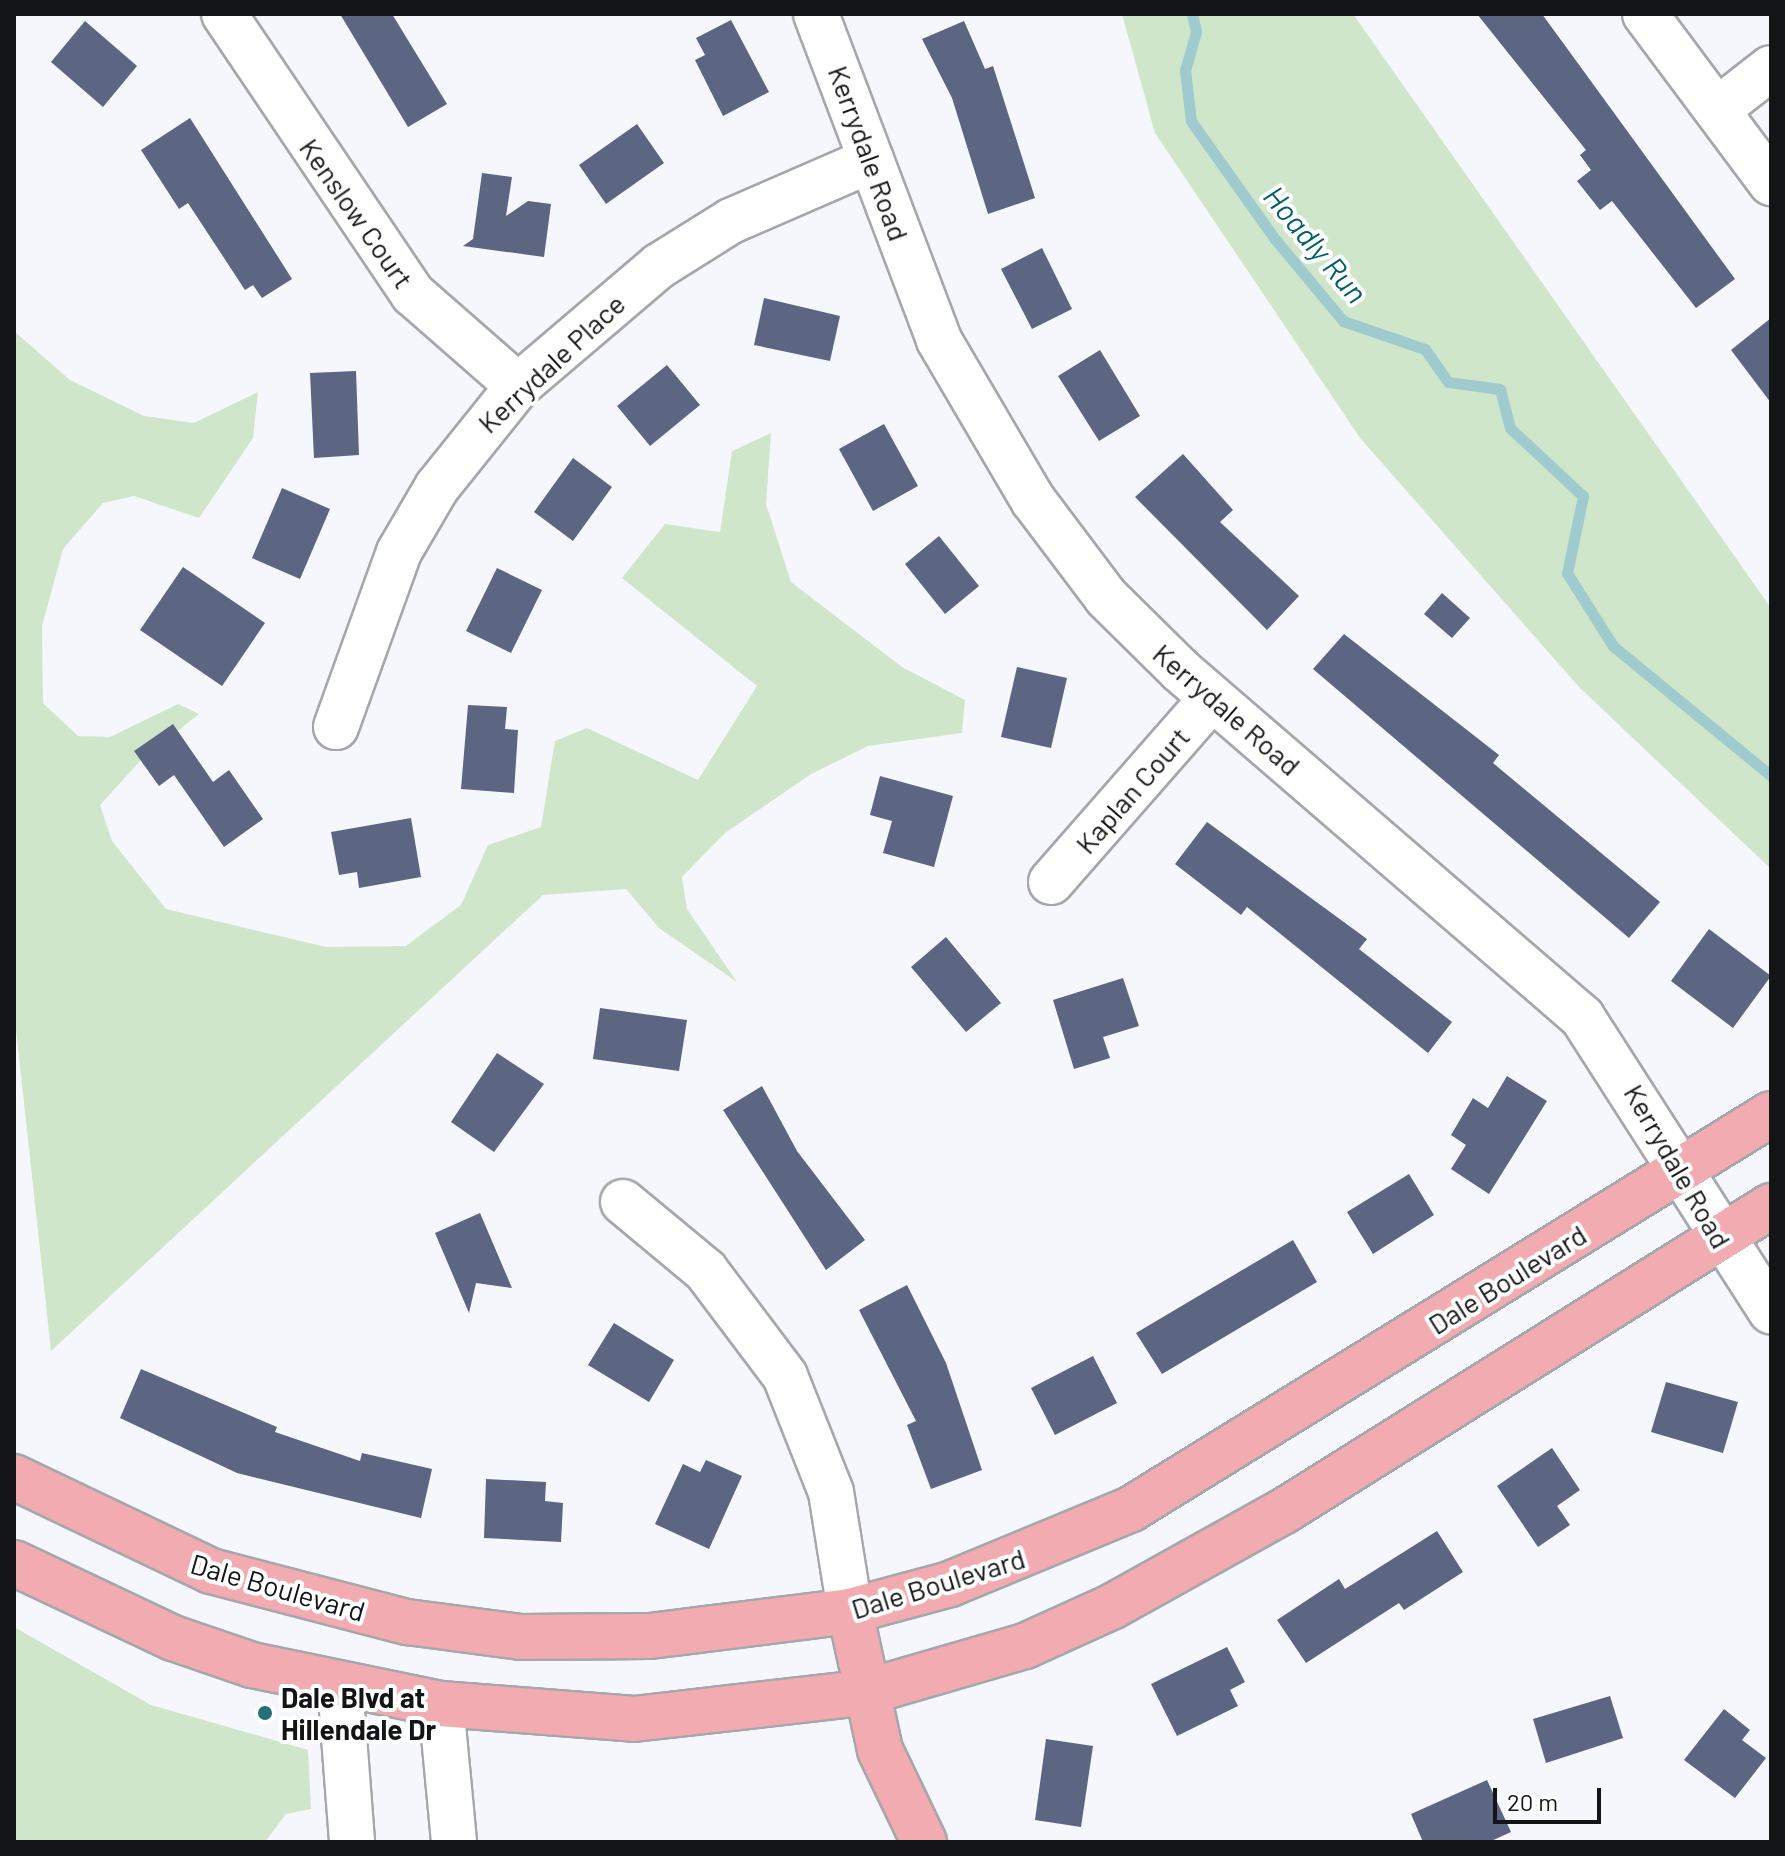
<!DOCTYPE html>
<style>
body{margin:0}
#map{position:relative;width:1785px;height:1856px;overflow:hidden;background:#f5f7fc;font-family:Barlow,sans-serif}
div>[style]{position:absolute}
.green>*{inset:0;background:#d0e6ca}
.stream>*{height:11px;margin:-5.5px;padding:0 5.5px;transform-origin:5.5px;border-radius:5.5px;background:#9fcace}
.building>*{inset:0;background:#5c6581}
.roads{filter:drop-shadow(2px 0 #a5a7ac) drop-shadow(-2px 0 #a5a7ac) drop-shadow(0 2px #a5a7ac) drop-shadow(0 -2px #a5a7ac)}
.minor>*{height:44px;margin:-22px;padding:0 22px;transform-origin:22px;border-radius:22px;background:#fff}
.major>*{height:44px;margin:-22px;padding:0 22px;transform-origin:22px;border-radius:22px;background:#f2abb0}
.dots>*{width:22px;height:22px;translate:-50% -50%;box-sizing:border-box;border:4px solid #fff;border-radius:50%}
span{translate:-50% -50%;white-space:nowrap;text-align:center;line-height:1.15;-webkit-text-stroke:8px #fff;paint-order:stroke}
.street-label{font-size:28px;color:#131415}
.poi-label{font-size:28px;color:#131415;font-weight:700}
.left{translate:0 -50%;text-align:left}
.water-label{font-size:30px;color:#016067;font-style:italic}
.frame{position:absolute;inset:0;border:16px solid #131415;pointer-events:none}
.scale{position:absolute;left:1493px;top:1788px;width:108px;height:36px;box-sizing:border-box;border:4px solid #131415;border-top:0;padding-left:10px;font-size:24px;line-height:28px;white-space:nowrap;color:#131415;-webkit-text-stroke:6px #fff;paint-order:stroke}
</style>
<div id="map">
<div class="green">
<div style="clip-path:polygon(1122px 14px,1353px 14px,1771px 608px,1771px 869px,1579px 687px,1360px 438px,1155px 133px)"></div>
<div style="clip-path:polygon(14px 331px,70px 380px,144px 416px,194px 423px,258px 392px,253px 438px,199px 518px,134px 496px,103px 503px,63px 549px,42px 626px,43px 703px,78px 736px,110px 737px,178px 704px,199px 714px,141px 760px,100px 805px,112px 841px,166px 909px,326px 947px,406px 946px,461px 905px,488px 845px,541px 827px,555px 741px,587px 728px,698px 780px,757px 686px,622px 578px,665px 524px,720px 532px,732px 451px,771px 433px,766px 504px,791px 582px,902px 667px,965px 700px,962px 733px,868px 746px,811px 774px,725px 833px,682px 877px,687px 909px,737px 982px,659px 928px,626px 889px,543px 895px,51px 1351px,14px 1011px)"></div>
<div style="clip-path:polygon(14px 1627px,151px 1705px,308px 1750px,311px 1809px,286px 1814px,265px 1842px,14px 1842px)"></div>
</div>
<div class="stream">
<div style="left:1192px;top:14px;width:18px;rotate:77deg"></div>
<div style="left:1196px;top:32px;width:40px;rotate:106deg"></div>
<div style="left:1185px;top:70px;width:51px;rotate:83.3deg"></div>
<div style="left:1191px;top:121px;width:145px;rotate:54.6deg"></div>
<div style="left:1275px;top:239px;width:107px;rotate:50.3deg"></div>
<div style="left:1343px;top:321px;width:87px;rotate:18.9deg"></div>
<div style="left:1425px;top:349px;width:40px;rotate:55.1deg"></div>
<div style="left:1448px;top:382px;width:52px;rotate:7.7deg"></div>
<div style="left:1500px;top:389px;width:40px;rotate:75.6deg"></div>
<div style="left:1510px;top:428px;width:100px;rotate:43deg"></div>
<div style="left:1583px;top:496px;width:79px;rotate:101.7deg"></div>
<div style="left:1567px;top:573px;width:86px;rotate:57.8deg"></div>
<div style="left:1613px;top:646px;width:205px;rotate:39.4deg"></div>
</div>
<div class="building">
<div style="clip-path:polygon(340px 14px,392px 14px,447px 104px,408px 127px)"></div>
<div style="clip-path:polygon(1477px 14px,1542px 14px,1735px 279px,1696px 308px,1612px 201px,1600px 210px,1577px 181px,1591px 170px,1580px 155px,1586px 150px)"></div>
<div style="clip-path:polygon(731px 20px,769px 92px,723px 116px,695px 60px,705px 55px,696px 38px)"></div>
<div style="clip-path:polygon(85px 21px,137px 66px,103px 107px,51px 62px)"></div>
<div style="clip-path:polygon(964px 21px,985px 69px,993px 66px,1035px 198px,988px 214px,952px 98px,922px 39px)"></div>
<div style="clip-path:polygon(190px 118px,292px 279px,262px 298px,253px 285px,245px 290px,188px 203px,179px 209px,141px 150px)"></div>
<div style="clip-path:polygon(637px 124px,664px 163px,606px 204px,579px 165px)"></div>
<div style="clip-path:polygon(482px 173px,512px 177px,506px 216px,528px 201px,551px 204px,544px 257px,463px 246px,473px 239px)"></div>
<div style="clip-path:polygon(1042px 248px,1072px 309px,1032px 329px,1001px 269px)"></div>
<div style="clip-path:polygon(764px 298px,840px 316px,830px 361px,754px 345px)"></div>
<div style="clip-path:polygon(1771px 318px,1771px 403px,1731px 350px)"></div>
<div style="clip-path:polygon(1100px 350px,1140px 416px,1099px 441px,1058px 376px)"></div>
<div style="clip-path:polygon(667px 365px,700px 405px,650px 446px,617px 406px)"></div>
<div style="clip-path:polygon(356px 371px,359px 455px,314px 458px,310px 373px)"></div>
<div style="clip-path:polygon(884px 424px,918px 486px,873px 511px,839px 449px)"></div>
<div style="clip-path:polygon(1183px 454px,1233px 510px,1220px 522px,1299px 596px,1267px 630px,1135px 497px)"></div>
<div style="clip-path:polygon(573px 458px,612px 487px,573px 541px,534px 512px)"></div>
<div style="clip-path:polygon(282px 488px,330px 509px,300px 579px,252px 558px)"></div>
<div style="clip-path:polygon(939px 536px,979px 586px,945px 614px,905px 564px)"></div>
<div style="clip-path:polygon(183px 567px,265px 623px,222px 686px,140px 630px)"></div>
<div style="clip-path:polygon(497px 568px,542px 590px,511px 653px,466px 631px)"></div>
<div style="clip-path:polygon(1442px 593px,1470px 618px,1452px 638px,1424px 614px)"></div>
<div style="clip-path:polygon(1344px 634px,1499px 755px,1493px 763px,1660px 902px,1629px 938px,1313px 669px)"></div>
<div style="clip-path:polygon(1017px 667px,1067px 678px,1051px 748px,1001px 737px)"></div>
<div style="clip-path:polygon(468px 705px,507px 707px,505px 729px,518px 730px,514px 793px,461px 789px)"></div>
<div style="clip-path:polygon(173px 724px,213px 782px,229px 770px,263px 819px,224px 847px,174px 775px,159px 786px,134px 751px)"></div>
<div style="clip-path:polygon(880px 776px,953px 796px,934px 867px,883px 853px,892px 821px,870px 815px)"></div>
<div style="clip-path:polygon(411px 818px,421px 877px,359px 888px,357px 872px,339px 875px,331px 832px)"></div>
<div style="clip-path:polygon(1207px 822px,1367px 939px,1359px 949px,1452px 1022px,1428px 1053px,1247px 907px,1241px 915px,1175px 864px)"></div>
<div style="clip-path:polygon(1709px 929px,1771px 976px,1733px 1028px,1671px 981px)"></div>
<div style="clip-path:polygon(946px 937px,1001px 1003px,966px 1032px,911px 967px)"></div>
<div style="clip-path:polygon(1123px 978px,1139px 1026px,1103px 1037px,1110px 1058px,1074px 1069px,1053px 1000px)"></div>
<div style="clip-path:polygon(600px 1008px,687px 1020px,679px 1071px,593px 1059px)"></div>
<div style="clip-path:polygon(497px 1053px,544px 1084px,494px 1152px,451px 1122px)"></div>
<div style="clip-path:polygon(1507px 1076px,1547px 1101px,1489px 1194px,1451px 1169px,1466px 1145px,1451px 1135px,1473px 1098px,1488px 1108px)"></div>
<div style="clip-path:polygon(762px 1086px,797px 1151px,865px 1240px,826px 1270px,723px 1110px)"></div>
<div style="clip-path:polygon(1409px 1174px,1434px 1215px,1373px 1254px,1347px 1212px)"></div>
<div style="clip-path:polygon(480px 1213px,512px 1288px,476px 1283px,469px 1313px,435px 1233px)"></div>
<div style="clip-path:polygon(1293px 1240px,1317px 1282px,1162px 1374px,1136px 1333px)"></div>
<div style="clip-path:polygon(907px 1285px,946px 1363px,982px 1470px,931px 1489px,907px 1425px,916px 1421px,859px 1310px)"></div>
<div style="clip-path:polygon(614px 1323px,674px 1360px,649px 1402px,588px 1365px)"></div>
<div style="clip-path:polygon(1093px 1356px,1117px 1403px,1055px 1435px,1031px 1388px)"></div>
<div style="clip-path:polygon(141px 1369px,277px 1427px,275px 1432px,360px 1461px,362px 1453px,432px 1469px,421px 1518px,237px 1473px,120px 1418px)"></div>
<div style="clip-path:polygon(1666px 1382px,1738px 1402px,1723px 1453px,1651px 1432px)"></div>
<div style="clip-path:polygon(1552px 1448px,1580px 1490px,1557px 1506px,1570px 1525px,1538px 1547px,1497px 1486px)"></div>
<div style="clip-path:polygon(706px 1460px,742px 1476px,709px 1549px,655px 1524px,683px 1464px,700px 1472px)"></div>
<div style="clip-path:polygon(486px 1479px,546px 1482px,545px 1501px,563px 1503px,561px 1542px,484px 1538px)"></div>
<div style="clip-path:polygon(1437px 1531px,1463px 1572px,1404px 1610px,1399px 1603px,1306px 1663px,1277px 1620px,1339px 1579px,1345px 1589px)"></div>
<div style="clip-path:polygon(1227px 1647px,1245px 1682px,1230px 1690px,1238px 1706px,1177px 1736px,1151px 1684px)"></div>
<div style="clip-path:polygon(1610px 1696px,1623px 1738px,1546px 1763px,1533px 1719px)"></div>
<div style="clip-path:polygon(1724px 1709px,1750px 1730px,1742px 1740px,1766px 1758px,1735px 1798px,1684px 1760px)"></div>
<div style="clip-path:polygon(1046px 1739px,1093px 1746px,1081px 1827px,1035px 1820px)"></div>
<div style="clip-path:polygon(1487px 1780px,1511px 1832px,1489px 1842px,1423px 1842px,1411px 1814px)"></div>
</div>
<div class="roads">
<div class="minor">
<div style="left:224px;top:14px;width:338px;rotate:56deg"></div>
<div style="left:413px;top:294px;width:140px;rotate:41.2deg"></div>
<div style="left:816px;top:14px;width:348px;rotate:69.3deg"></div>
<div style="left:939px;top:340px;width:186px;rotate:59.6deg"></div>
<div style="left:1033px;top:500px;width:121px;rotate:53deg"></div>
<div style="left:1106px;top:597px;width:105px;rotate:44.6deg"></div>
<div style="left:1181px;top:671px;width:530px;rotate:40.79deg"></div>
<div style="left:1582px;top:1017px;width:350px;rotate:57.3deg"></div>
<div style="left:1645px;top:14px;width:211px;rotate:53.3deg"></div>
<div style="left:1717px;top:110px;width:68px;rotate:-37.9deg"></div>
<div style="left:336px;top:727px;width:186px;rotate:-70.2deg"></div>
<div style="left:399px;top:552px;width:75px;rotate:-59.7deg"></div>
<div style="left:437px;top:487px;width:129px;rotate:-51.3deg"></div>
<div style="left:518px;top:386px;width:185px;rotate:-40.4deg"></div>
<div style="left:659px;top:266px;width:85px;rotate:-32deg"></div>
<div style="left:731px;top:221px;width:153px;rotate:-23.5deg"></div>
<div style="left:1051px;top:882px;width:244px;rotate:-48.8deg"></div>
<div style="left:623px;top:1202px;width:108px;rotate:39.7deg"></div>
<div style="left:706px;top:1271px;width:131px;rotate:53deg"></div>
<div style="left:785px;top:1376px;width:125px;rotate:68.4deg"></div>
<div style="left:831px;top:1492px;width:121px;rotate:80.9deg"></div>
<div style="left:340px;top:1685px;width:157px;rotate:85.6deg"></div>
<div style="left:441px;top:1704px;width:139px;rotate:84.6deg"></div>
</div>
<div class="major">
<div style="left:14px;top:1477px;width:218px;rotate:25.5deg"></div>
<div style="left:211px;top:1571px;width:203px;rotate:14.6deg"></div>
<div style="left:407px;top:1622px;width:115px;rotate:7.5deg"></div>
<div style="left:521px;top:1637px;width:129px;rotate:-0.4deg"></div>
<div style="left:650px;top:1636px;width:202px;rotate:-7.1deg"></div>
<div style="left:850px;top:1611px;width:104px;rotate:-15.1deg"></div>
<div style="left:950px;top:1584px;width:196px;rotate:-22.5deg"></div>
<div style="left:1131px;top:1509px;width:752px;rotate:-31.68deg"></div>
<div style="left:14px;top:1563px;width:176px;rotate:25.3deg"></div>
<div style="left:173px;top:1638px;width:83px;rotate:18.9deg"></div>
<div style="left:252px;top:1665px;width:193px;rotate:11.7deg"></div>
<div style="left:441px;top:1704px;width:194px;rotate:4.4deg"></div>
<div style="left:634px;top:1719px;width:230px;rotate:-6.5deg"></div>
<div style="left:863px;top:1693px;width:169px;rotate:-16.2deg"></div>
<div style="left:1025px;top:1646px;width:97px;rotate:-24.4deg"></div>
<div style="left:1113px;top:1606px;width:196px;rotate:-29.1deg"></div>
<div style="left:1284px;top:1511px;width:575px;rotate:-32.06deg"></div>
<div style="left:850px;top:1611px;width:142px;rotate:77.8deg"></div>
<div style="left:880px;top:1750px;width:102px;rotate:64.4deg"></div>
</div>
</div>
<div class="dots">
<div style="left:265px;top:1713px;background:#257075"></div>
</div>
<div class="street-label">
<span style="left:869px;top:153px;rotate:70deg">Kerrydale Road</span>
<span style="left:357px;top:213px;rotate:55deg">Kenslow Court</span>
<span style="left:551px;top:363px;rotate:-43deg">Kerrydale Place</span>
<span style="left:1227px;top:709px;rotate:41deg">Kerrydale Road</span>
<span style="left:1132px;top:790px;rotate:-49deg">Kaplan Court</span>
<span style="left:1678px;top:1166px;rotate:60deg">Kerrydale Road</span>
<span style="left:1507px;top:1279px;rotate:-32deg">Dale Boulevard</span>
<span style="left:938px;top:1583px;rotate:-17deg">Dale Boulevard</span>
<span style="left:278px;top:1587px;rotate:16deg">Dale Boulevard</span>
</div>
<div class="poi-label">
<span class="left" style="left:281px;top:1713px">Dale Blvd at<br>Hillendale Dr</span>
</div>
<div class="water-label">
<span style="left:1316px;top:244px;rotate:50deg">Hoadly Run</span>
</div>
<div class="frame"></div>
<div class="scale">20 m</div>
</div>
